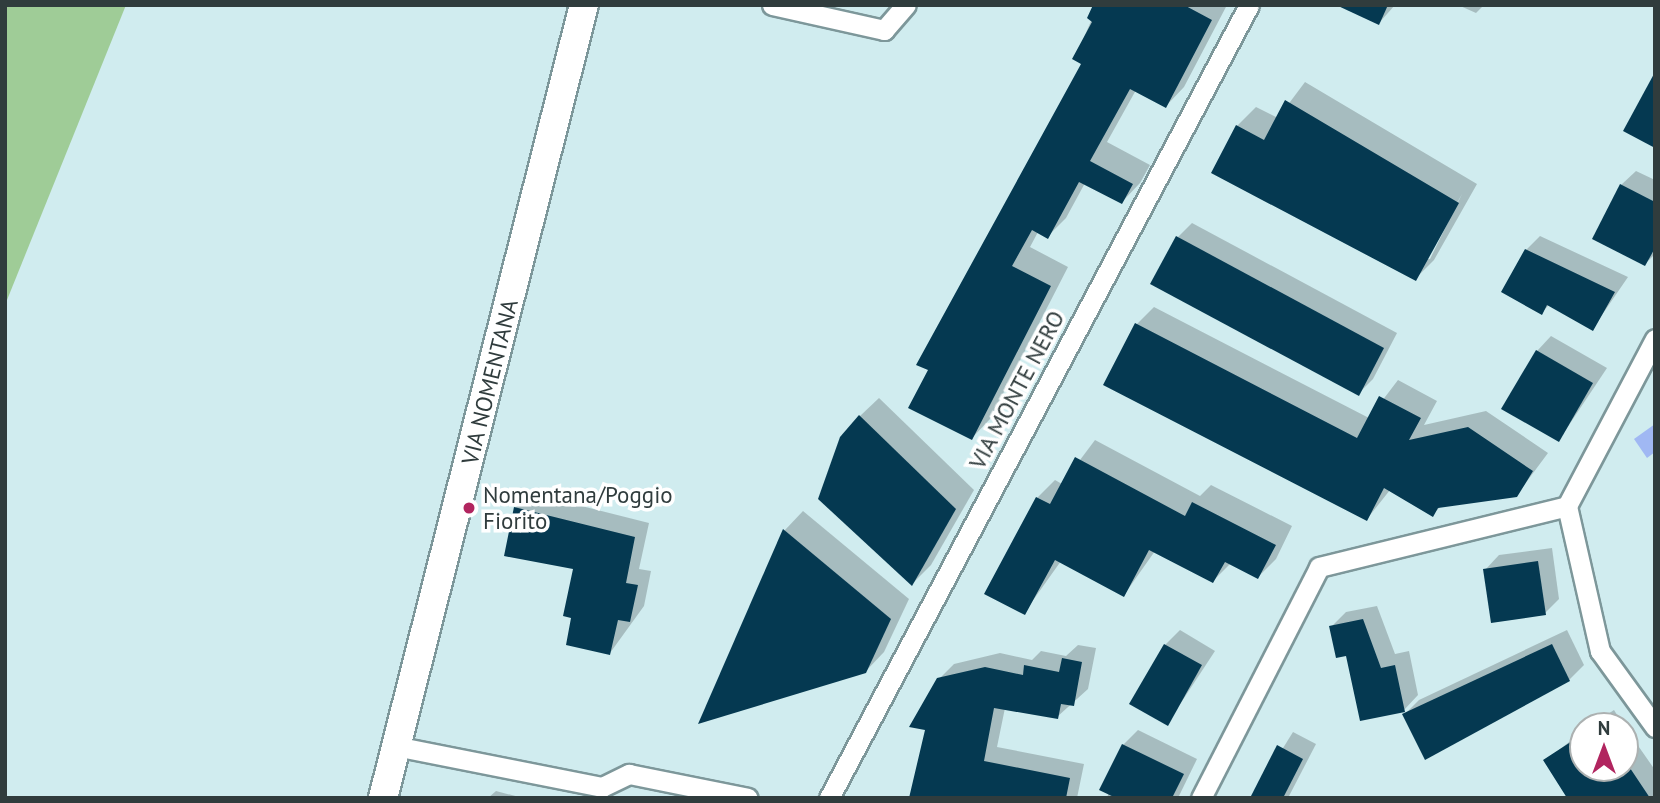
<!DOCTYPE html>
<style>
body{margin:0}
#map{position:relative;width:1660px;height:803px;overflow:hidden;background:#d0ecef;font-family:"PT Sans",sans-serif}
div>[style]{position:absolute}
.green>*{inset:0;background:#9fcc97}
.water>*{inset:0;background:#a0b8f3}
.shadow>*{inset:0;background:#0003}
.building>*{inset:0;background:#053951}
.roads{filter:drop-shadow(2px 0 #7d979a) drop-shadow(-2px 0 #7d979a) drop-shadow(0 2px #7d979a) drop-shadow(0 -2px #7d979a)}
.street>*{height:19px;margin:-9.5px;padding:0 9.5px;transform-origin:9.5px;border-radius:9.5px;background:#fff}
.secondary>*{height:28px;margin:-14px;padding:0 14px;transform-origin:14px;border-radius:14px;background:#fff}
.dots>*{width:19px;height:19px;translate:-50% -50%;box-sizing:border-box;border:4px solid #fff;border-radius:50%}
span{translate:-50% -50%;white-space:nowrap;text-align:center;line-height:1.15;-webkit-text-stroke:7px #fff;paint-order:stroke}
.street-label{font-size:23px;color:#303c3d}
.poi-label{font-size:23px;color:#303c3d}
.left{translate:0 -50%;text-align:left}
.frame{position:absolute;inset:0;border:7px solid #303c3d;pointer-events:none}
.north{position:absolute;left:1569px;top:712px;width:70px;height:70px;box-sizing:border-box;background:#fff;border:2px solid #acb1b1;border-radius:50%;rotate:0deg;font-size:19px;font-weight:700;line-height:28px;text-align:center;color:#303c3d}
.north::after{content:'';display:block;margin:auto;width:24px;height:32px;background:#b1255f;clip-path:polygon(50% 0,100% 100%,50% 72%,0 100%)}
</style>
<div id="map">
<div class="green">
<div style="clip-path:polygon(5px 5px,126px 5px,5px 305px)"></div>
</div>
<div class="water">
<div style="clip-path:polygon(1655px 424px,1655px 452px,1647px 458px,1634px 439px)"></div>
</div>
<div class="shadow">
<div style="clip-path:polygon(1098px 5px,1227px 5px,1184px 87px,1166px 106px,1136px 90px,1107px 142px,1150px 165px,1140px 183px,1122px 202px,1085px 183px,1066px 218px,1047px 237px,1038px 232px,1030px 247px,1068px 267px,990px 419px,972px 438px,911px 407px,1083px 63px,1075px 58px)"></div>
<div style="clip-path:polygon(1340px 5px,1395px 5px,1379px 23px)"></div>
<div style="clip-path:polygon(1458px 5px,1484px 5px,1476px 13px)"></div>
<div style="clip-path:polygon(evenodd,1305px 82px,1477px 184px,1434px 260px,1415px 279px,1237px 126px,1256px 107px,1278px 118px,1305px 82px,1462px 194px,1430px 259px,1426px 259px,1462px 194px)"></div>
<div style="clip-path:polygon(1636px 171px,1655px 180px,1655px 254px,1645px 264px,1621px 185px)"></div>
<div style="clip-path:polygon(1192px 223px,1397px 333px,1373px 379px,1358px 394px,1178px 237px)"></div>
<div style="clip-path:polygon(1540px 236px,1628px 277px,1593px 328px,1550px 304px,1542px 312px,1526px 250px)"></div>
<div style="clip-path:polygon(1154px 307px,1369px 418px,1398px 380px,1437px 401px,1424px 425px,1486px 411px,1548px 453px,1516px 496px,1441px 506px,1432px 515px,1390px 490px,1367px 519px,1105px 384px,1137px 324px)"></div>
<div style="clip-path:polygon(1551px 336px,1607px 368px,1559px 440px,1537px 351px)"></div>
<div style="clip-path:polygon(879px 398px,974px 490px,931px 565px,912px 584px,860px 416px)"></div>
<div style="clip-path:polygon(1095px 440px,1200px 496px,1211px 485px,1292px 526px,1276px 559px,1258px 577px,1231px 563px,1213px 581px,1155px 551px,1124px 595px,1061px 561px,1024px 613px,1037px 498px,1055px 480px,1062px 484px)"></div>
<div style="clip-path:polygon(530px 493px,649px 523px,639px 569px,651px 571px,644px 606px,610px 653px,573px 617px,575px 567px,515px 508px)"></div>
<div style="clip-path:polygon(803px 511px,909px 599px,884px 652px,865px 672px,701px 722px,785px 530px)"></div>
<div style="clip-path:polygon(1552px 548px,1559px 599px,1545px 613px,1485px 570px,1499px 555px)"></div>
<div style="clip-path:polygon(1377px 606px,1395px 654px,1409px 651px,1418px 695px,1404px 710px,1348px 654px,1331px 627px,1346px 612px)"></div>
<div style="clip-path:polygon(1180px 630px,1215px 651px,1167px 724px,1165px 645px)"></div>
<div style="clip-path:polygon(1567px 630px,1584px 665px,1569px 680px,1426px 757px,1405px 714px,1419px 700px)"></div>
<div style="clip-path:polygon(1078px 645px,1096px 648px,1088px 689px,1057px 717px,1005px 708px,997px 747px,1084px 764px,1077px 798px,911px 798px,939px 679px,954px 664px,1000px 653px,1032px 660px,1041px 651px,1066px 656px)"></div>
<div style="clip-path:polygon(1614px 710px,1624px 726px,1590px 726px)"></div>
<div style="clip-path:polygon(1625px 727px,1655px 770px,1655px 798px,1571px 798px,1545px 761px,1583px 731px,1583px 768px,1625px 768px)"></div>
<div style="clip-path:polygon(1138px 730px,1197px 759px,1178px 798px,1107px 798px,1123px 745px)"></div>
<div style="clip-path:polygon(1293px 732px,1316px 744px,1288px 798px,1252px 798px)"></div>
<div style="clip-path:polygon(496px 791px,523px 798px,488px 798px)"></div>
</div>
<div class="building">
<div style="clip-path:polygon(1093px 5px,1184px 5px,1212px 20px,1166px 108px,1130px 89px,1090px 161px,1133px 184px,1122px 204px,1079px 182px,1048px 239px,1032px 230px,1012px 266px,1051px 286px,972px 440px,908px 408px,928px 370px,916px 365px,1081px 64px,1072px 59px,1092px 22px,1087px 18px)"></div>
<div style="clip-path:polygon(1336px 5px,1388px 5px,1379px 25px)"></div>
<div style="clip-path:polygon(1655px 72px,1655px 148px,1623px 131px)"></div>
<div style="clip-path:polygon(1285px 100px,1459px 203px,1416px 281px,1211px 173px,1236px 125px,1264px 140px)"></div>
<div style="clip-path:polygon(1620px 184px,1655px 202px,1655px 248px,1645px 266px,1592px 239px)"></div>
<div style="clip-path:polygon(1176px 236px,1384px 348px,1359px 396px,1150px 284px)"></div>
<div style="clip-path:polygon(1525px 249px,1615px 292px,1593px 331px,1547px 305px,1542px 315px,1501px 292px)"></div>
<div style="clip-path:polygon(1135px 323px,1357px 438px,1379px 396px,1421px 418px,1409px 440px,1468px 427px,1533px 471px,1517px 497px,1438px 508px,1433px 517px,1384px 488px,1367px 521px,1103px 385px)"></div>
<div style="clip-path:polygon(1536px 350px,1593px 383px,1559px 442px,1501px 409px)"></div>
<div style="clip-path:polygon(859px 415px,956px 509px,912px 586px,818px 499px,840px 437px)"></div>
<div style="clip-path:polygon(1075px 457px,1185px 516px,1192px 502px,1276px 545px,1258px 579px,1225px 562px,1213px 583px,1149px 550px,1124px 597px,1055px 560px,1025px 615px,984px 594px,1036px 497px,1050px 504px)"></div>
<div style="clip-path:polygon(514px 507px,635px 537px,626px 583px,638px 585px,630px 622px,618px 620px,610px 655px,566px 645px,571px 618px,563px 616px,573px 569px,504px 556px)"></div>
<div style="clip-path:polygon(783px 529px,891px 619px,866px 673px,698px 724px)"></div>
<div style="clip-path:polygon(1538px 561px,1546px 615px,1491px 623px,1483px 569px)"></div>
<div style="clip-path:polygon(1363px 619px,1381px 668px,1395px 665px,1405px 712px,1360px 721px,1346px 656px,1336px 658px,1329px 626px)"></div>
<div style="clip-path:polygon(1164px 644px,1202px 665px,1168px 726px,1129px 704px)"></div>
<div style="clip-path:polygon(1552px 644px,1570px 681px,1425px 760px,1402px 714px)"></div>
<div style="clip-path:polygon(1062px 658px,1082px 662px,1074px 706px,1061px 704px,1058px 719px,994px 708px,984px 761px,1070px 778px,1066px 798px,909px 798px,925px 730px,909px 727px,937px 678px,985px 667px,1023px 675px,1024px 665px,1059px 672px)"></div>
<div style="clip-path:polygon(1583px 734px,1583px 768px,1630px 768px,1650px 798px,1567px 798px,1543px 760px)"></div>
<div style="clip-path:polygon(1122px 744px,1184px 774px,1172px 798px,1116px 798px,1099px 790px)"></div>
<div style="clip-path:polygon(1277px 745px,1303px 759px,1283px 798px,1250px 798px)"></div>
</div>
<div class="roads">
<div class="street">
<div style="left:772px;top:5px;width:115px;rotate:12.6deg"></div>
<div style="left:884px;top:30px;width:33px;rotate:-49deg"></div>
<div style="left:1655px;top:339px;width:189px;rotate:117.8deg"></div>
<div style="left:1567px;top:506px;width:149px;rotate:77.2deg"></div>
<div style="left:1600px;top:651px;width:94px;rotate:54.1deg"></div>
<div style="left:400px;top:747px;width:206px;rotate:11.2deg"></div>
<div style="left:602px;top:787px;width:30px;rotate:-26deg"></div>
<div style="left:629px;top:774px;width:121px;rotate:11.4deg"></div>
<div style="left:829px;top:798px;width:897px;rotate:-62.09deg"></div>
<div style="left:1201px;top:798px;width:259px;rotate:-62.9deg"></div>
<div style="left:1319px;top:567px;width:255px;rotate:-13.8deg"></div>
</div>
<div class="secondary">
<div style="left:383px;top:798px;width:818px;rotate:-75.78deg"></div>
</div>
</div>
<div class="dots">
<div style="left:469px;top:508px;background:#b1255f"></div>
</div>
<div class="street-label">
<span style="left:490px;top:382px;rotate:-76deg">VIA NOMENTANA</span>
<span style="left:1017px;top:390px;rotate:-62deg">VIA MONTE NERO</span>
</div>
<div class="poi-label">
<span class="left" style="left:483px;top:508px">Nomentana/Poggio<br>Fiorito</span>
</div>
<div class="frame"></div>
<div class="north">N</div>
</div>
